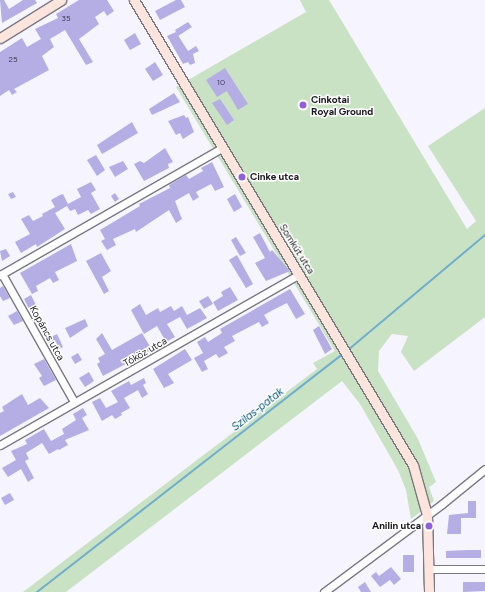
<!DOCTYPE html>
<meta charset="utf-8">
<style>
body{margin:0}
#map{position:relative;width:485px;height:592px;overflow:hidden;background:#f5f4ff;font-family:Figtree,sans-serif}
div>[style]{position:absolute}
.green>*{inset:0;background:#c8e2c3}
.stream>*{height:2px;margin:-1px;padding:0 1px;transform-origin:1px;border-radius:1px;background:#71adcd}
.building>*{inset:0;background:#b4aee5}
.roads{filter:drop-shadow(1px 0 #7a7983) drop-shadow(-1px 0 #7a7983) drop-shadow(0 1px #7a7983) drop-shadow(0 -1px #7a7983)}
.street>*{height:7px;margin:-3.5px;padding:0 3.5px;transform-origin:3.5px;border-radius:3.5px;background:#fff}
.secondary>*{height:9px;margin:-4.5px;padding:0 4.5px;transform-origin:4.5px;border-radius:4.5px;background:#fde5de}
.dots>*{width:11px;height:11px;translate:-50% -50%;box-sizing:border-box;border:2px solid #fff;border-radius:50%}
span{translate:-50% -50%;white-space:nowrap;text-align:center;line-height:1.15;-webkit-text-stroke:3px #fff;paint-order:stroke}
.number-label{font-size:8px;color:#403e4f}
.number-label span{-webkit-text-stroke-width:0}
.poi-label{font-size:10px;color:#1a191d;font-weight:700}
.left{translate:0 -50%;text-align:left}
.right{translate:-100% -50%;text-align:right}
.street-label{font-size:10px;color:#1a191d}
.water-label{font-size:11px;color:#005373;font-style:italic}
</style>
<div id="map">
<div class="green">
<div style="clip-path:polygon(300px 0,329px 0,467px 229px,476px 221px,428px 146px,485px 108px,485px 317px,414px 371px,401px 352px,408px 336px,392px 334px,379px 351px,378px 371px,418px 439px,436px 482px,429px 487px,434px 501px,411px 519px,406px 490px,398px 470px,360px 404px,342px 381px,66px 592px,23px 592px,317px 369px,313px 363px,335px 351px,176px 87px,306px 12px)"></div>
</div>
<div class="stream">
<div style="left:348px;top:350px;width:179px;rotate:-40deg"></div>
<div style="left:37px;top:592px;width:388px;rotate:-37.9deg"></div>
</div>
<div class="building">
<div style="clip-path:polygon(0 0,4px 0,9px 9px,23px 0,35px 0,37px 3px,2px 23px)"></div>
<div style="clip-path:polygon(79px 0,107px 0,114px 11px,107px 16px,104px 11px,95px 17px,99px 24px,79px 39px,93px 62px,86px 65px,65px 30px,50px 39px,54px 47px,42px 56px,49px 70px,14px 89px,17px 92px,12px 95px,9px 90px,0 96px,0 52px,22px 38px,27px 47px,41px 39px,35px 29px,58px 18px,56px 14px)"></div>
<div style="clip-path:polygon(176px 0,181px 0,185px 7px,160px 20px,155px 11px)"></div>
<div style="clip-path:polygon(188px 22px,192px 27px,178px 36px,175px 30px)"></div>
<div style="clip-path:polygon(176px 32px,188px 51px,196px 46px,199px 51px,193px 54px,195px 63px,190px 65px,188px 62px,183px 64px,167px 36px)"></div>
<div style="clip-path:polygon(135px 33px,141px 44px,130px 50px,124px 40px)"></div>
<div style="clip-path:polygon(155px 62px,163px 75px,153px 81px,145px 69px)"></div>
<div style="clip-path:polygon(225px 68px,248px 104px,238px 110px,227px 91px,217px 97px,206px 80px)"></div>
<div style="clip-path:polygon(174px 93px,180px 102px,152px 115px,149px 109px)"></div>
<div style="clip-path:polygon(220px 99px,234px 120px,227px 125px,212px 103px)"></div>
<div style="clip-path:polygon(184px 115px,186px 118px,188px 117px,194px 132px,183px 139px,180px 133px,176px 135px,168px 121px)"></div>
<div style="clip-path:polygon(132px 122px,138px 133px,102px 154px,97px 145px)"></div>
<div style="clip-path:polygon(165px 148px,173px 162px,168px 164px,169px 168px,144px 181px,134px 164px,140px 161px,144px 163px)"></div>
<div style="clip-path:polygon(96px 155px,105px 170px,97px 176px,87px 160px)"></div>
<div style="clip-path:polygon(123px 161px,128px 169px,115px 177px,109px 167px)"></div>
<div style="clip-path:polygon(212px 162px,224px 187px,215px 191px,211px 184px,196px 192px,199px 197px,193px 201px,189px 193px,175px 201px,182px 219px,176px 223px,169px 210px,136px 232px,135px 229px,113px 239px,116px 245px,107px 250px,101px 241px,105px 239px,100px 230px,140px 206px,139px 204px,170px 188px,169px 185px,186px 175px,189px 179px,203px 171px,201px 168px)"></div>
<div style="clip-path:polygon(91px 182px,96px 190px,91px 193px,100px 209px,91px 214px,88px 210px,78px 215px,75px 209px,70px 211px,67px 206px,55px 213px,65px 229px,37px 247px,36px 244px,21px 253px,15px 242px,30px 234px,21px 219px,29px 215px,33px 221px,43px 216px,42px 214px,55px 207px,51px 200px,60px 195px,63px 194px,68px 204px,81px 197px,77px 189px)"></div>
<div style="clip-path:polygon(13px 192px,16px 197px,11px 199px,8px 194px)"></div>
<div style="clip-path:polygon(115px 193px,119px 199px,115px 202px,111px 196px)"></div>
<div style="clip-path:polygon(235px 194px,242px 207px,234px 212px,227px 199px)"></div>
<div style="clip-path:polygon(260px 233px,270px 252px,272px 250px,290px 271px,266px 281px,255px 263px,265px 258px,253px 237px)"></div>
<div style="clip-path:polygon(236px 237px,246px 253px,240px 256px,231px 240px)"></div>
<div style="clip-path:polygon(71px 244px,77px 261px,55px 272px,59px 280px,53px 283px,50px 278px,36px 286px,38px 291px,32px 294px,20px 273px)"></div>
<div style="clip-path:polygon(6px 249px,10px 256px,2px 261px,0 251px)"></div>
<div style="clip-path:polygon(101px 253px,111px 271px,102px 277px,109px 291px,104px 294px,86px 261px)"></div>
<div style="clip-path:polygon(237px 255px,253px 284px,246px 288px,229px 260px)"></div>
<div style="clip-path:polygon(3px 286px,10px 298px,3px 301px,0 296px,0 288px)"></div>
<div style="clip-path:polygon(230px 287px,238px 300px,218px 311px,213px 302px,223px 296px,221px 292px)"></div>
<div style="clip-path:polygon(290px 289px,305px 314px,296px 319px,287px 303px,273px 310px,264px 315px,269px 323px,262px 327px,259px 322px,232px 336px,235px 341px,224px 347px,228px 353px,219px 358px,216px 354px,204px 361px,208px 369px,202px 372px,194px 358px,203px 353px,197px 342px,205px 337px,208px 342px,222px 333px,220px 329px)"></div>
<div style="clip-path:polygon(31px 295px,38px 309px,31px 313px,24px 299px)"></div>
<div style="clip-path:polygon(208px 296px,213px 304px,204px 309px,199px 301px)"></div>
<div style="clip-path:polygon(140px 304px,146px 315px,158px 308px,160px 312px,171px 306px,174px 311px,182px 306px,187px 315px,200px 308px,207px 318px,187px 329px,180px 317px,167px 324px,175px 337px,166px 342px,157px 326px,144px 334px,131px 310px)"></div>
<div style="clip-path:polygon(17px 311px,23px 321px,14px 325px,8px 316px)"></div>
<div style="clip-path:polygon(85px 319px,88px 326px,70px 338px,65px 328px)"></div>
<div style="clip-path:polygon(319px 326px,332px 349px,325px 354px,313px 330px)"></div>
<div style="clip-path:polygon(102px 333px,112px 350px,142px 333px,152px 350px,103px 376px,97px 364px,100px 362px,98px 358px,105px 354px,96px 339px)"></div>
<div style="clip-path:polygon(57px 334px,63px 347px,53px 352px,47px 339px)"></div>
<div style="clip-path:polygon(185px 349px,192px 360px,168px 374px,174px 383px,164px 388px,153px 369px)"></div>
<div style="clip-path:polygon(78px 353px,82px 360px,75px 364px,71px 357px)"></div>
<div style="clip-path:polygon(44px 359px,56px 380px,44px 386px,39px 378px,42px 376px,34px 364px)"></div>
<div style="clip-path:polygon(89px 372px,94px 381px,85px 387px,79px 378px)"></div>
<div style="clip-path:polygon(144px 378px,146px 383px,143px 385px,148px 394px,142px 398px,138px 390px,124px 398px,130px 408px,121px 413px,122px 415px,115px 419px,112px 415px,102px 421px,92px 402px,100px 398px,106px 408px,118px 402px,111px 391px,129px 381px,131px 385px)"></div>
<div style="clip-path:polygon(22px 394px,28px 405px,40px 398px,49px 408px,0 436px,0 413px,4px 411px,2px 407px)"></div>
<div style="clip-path:polygon(83px 408px,87px 415px,82px 418px,89px 430px,65px 440px,68px 445px,59px 450px,58px 449px,49px 454px,42px 443px,26px 453px,29px 459px,25px 461px,34px 478px,28px 482px,21px 469px,8px 477px,2px 468px,16px 460px,11px 451px,27px 444px,25px 440px,44px 429px,51px 441px,64px 434px,62px 429px,76px 420px,73px 414px)"></div>
<div style="clip-path:polygon(10px 493px,14px 500px,5px 505px,1px 498px)"></div>
<div style="clip-path:polygon(468px 501px,476px 501px,476px 518px,461px 518px,461px 534px,447px 534px,449px 515px,468px 513px)"></div>
<div style="clip-path:polygon(468px 550px,481px 550px,481px 558px,446px 558px,446px 551px)"></div>
<div style="clip-path:polygon(403px 555px,414px 555px,414px 572px,403px 572px)"></div>
<div style="clip-path:polygon(391px 567px,401px 579px,394px 585px,390px 580px,380px 587px,371px 576px,376px 572px,379px 576px)"></div>
<div style="clip-path:polygon(365px 582px,371px 592px,361px 592px,358px 587px)"></div>
<div style="clip-path:polygon(463px 582px,485px 582px,485px 591px,463px 592px)"></div>
</div>
<div class="roads">
<div class="street">
<div style="left:2px;top:274px;width:147px;rotate:60.6deg"></div>
<div style="left:0;top:275px;width:256px;rotate:-29.8deg"></div>
<div style="left:0;top:445px;width:345px;rotate:-29.7deg"></div>
<div style="left:429px;top:569px;width:56px"></div>
<div style="left:324px;top:592px;width:147px;rotate:-36.7deg"></div>
<div style="left:442px;top:504px;width:55px;rotate:-39.1deg"></div>
</div>
<div class="secondary">
<div style="left:134px;top:0;width:542px;rotate:59.04deg"></div>
<div style="left:413px;top:465px;width:52px;rotate:74.4deg"></div>
<div style="left:427px;top:515px;width:77px;rotate:88.5deg"></div>
<div style="left:0;top:38px;width:72px;rotate:-31.9deg"></div>
</div>
</div>
<div class="dots">
<div style="left:303px;top:105px;background:#915fd8"></div>
<div style="left:242px;top:177px;background:#915fd8"></div>
<div style="left:429px;top:526px;background:#915fd8"></div>
</div>
<div class="number-label">
<span style="left:66px;top:19px">35</span>
<span style="left:13px;top:60px">25</span>
<span style="left:221px;top:83px">10</span>
</div>
<div class="poi-label">
<span class="left" style="left:311px;top:105px">Cinkotai<br>Royal Ground</span>
<span class="left" style="left:250px;top:177px">Cinke utca</span>
<span class="right" style="left:421px;top:526px">Anilin utca</span>
</div>
<div class="street-label">
<span style="left:297px;top:249px;rotate:58deg">Somkút utca</span>
<span style="left:47px;top:333px;rotate:61deg">Kopáncs utca</span>
<span style="left:145px;top:352px;rotate:-30deg">Tóköz utca</span>
</div>
<div class="water-label">
<span style="left:258px;top:410px;rotate:-38deg">Szilas-patak</span>
</div>
</div>
